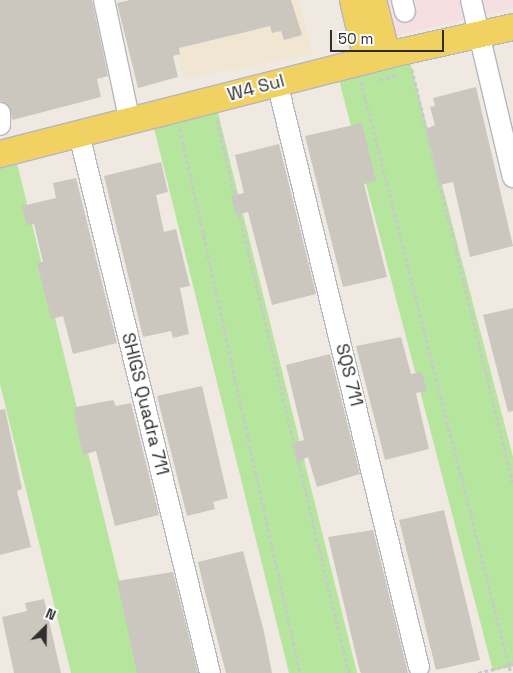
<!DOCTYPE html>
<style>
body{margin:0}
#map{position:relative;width:513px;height:673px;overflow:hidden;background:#efe9e1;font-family:"Space Grotesk",sans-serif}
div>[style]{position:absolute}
.education>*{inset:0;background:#f0e6d1}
.medical>*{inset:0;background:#f5dfe0}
.green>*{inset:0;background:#b6e59e}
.building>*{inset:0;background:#cbc7bf}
.path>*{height:2.5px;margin-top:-1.25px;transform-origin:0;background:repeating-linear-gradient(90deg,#c9c9c9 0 4px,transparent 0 6.5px)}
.roads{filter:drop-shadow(1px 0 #b4b7c1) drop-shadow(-1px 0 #b4b7c1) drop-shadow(0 1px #b4b7c1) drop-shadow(0 -1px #b4b7c1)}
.minor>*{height:20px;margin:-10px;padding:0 10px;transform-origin:10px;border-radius:10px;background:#fff}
.major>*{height:26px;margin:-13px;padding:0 13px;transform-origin:13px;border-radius:13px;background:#f2d163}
span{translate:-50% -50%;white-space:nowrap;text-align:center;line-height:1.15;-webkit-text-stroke:4px #fff;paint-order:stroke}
.street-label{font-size:18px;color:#2e2e2e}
.north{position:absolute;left:20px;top:603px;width:50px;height:50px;-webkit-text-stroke:4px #fff;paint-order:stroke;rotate:23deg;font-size:14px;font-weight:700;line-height:20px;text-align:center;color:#2e2e2e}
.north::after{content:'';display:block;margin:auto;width:18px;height:22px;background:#2e2e2e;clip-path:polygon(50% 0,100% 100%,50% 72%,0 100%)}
.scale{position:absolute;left:330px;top:30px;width:114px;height:22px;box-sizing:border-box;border:2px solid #2e2e2e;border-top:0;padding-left:6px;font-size:15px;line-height:18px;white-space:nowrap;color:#2e2e2e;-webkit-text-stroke:4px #fff;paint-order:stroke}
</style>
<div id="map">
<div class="education">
<div style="clip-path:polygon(164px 0,299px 0,313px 54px,184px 79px)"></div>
</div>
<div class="medical">
<div style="clip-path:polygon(383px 0,513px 0,513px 8px,392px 37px)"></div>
</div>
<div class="green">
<div style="clip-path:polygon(409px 58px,513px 457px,513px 666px,493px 671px,338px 76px)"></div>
<div style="clip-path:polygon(216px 105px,357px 673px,289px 673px,152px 120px)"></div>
<div style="clip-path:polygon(17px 163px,142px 673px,71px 673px,0 384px,0 167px)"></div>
</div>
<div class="building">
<div style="clip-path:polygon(0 0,92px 0,108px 76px,97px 79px,101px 97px,12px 120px,10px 107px,0 101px)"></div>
<div style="clip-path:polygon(130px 0,291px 0,302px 35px,284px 40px,281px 31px,272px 33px,270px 26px,179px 48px,180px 54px,173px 56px,178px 77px,138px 88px,117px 3px)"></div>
<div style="clip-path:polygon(476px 87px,513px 246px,470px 257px,453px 182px,440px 185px,426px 129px,435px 125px,430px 107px,435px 106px,433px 98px)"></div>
<div style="clip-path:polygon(362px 123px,376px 181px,364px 184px,387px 277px,343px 287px,305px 136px)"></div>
<div style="clip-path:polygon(279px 144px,316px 294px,272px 305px,248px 212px,236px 215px,231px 196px,244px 193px,235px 155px)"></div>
<div style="clip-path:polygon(161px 162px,168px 192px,156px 195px,164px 232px,176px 229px,190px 286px,180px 288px,189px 334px,173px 338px,171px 331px,143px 337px,104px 176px)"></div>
<div style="clip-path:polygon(76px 178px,117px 343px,73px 354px,63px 316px,51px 319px,37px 263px,43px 262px,34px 224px,27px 226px,22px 206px,56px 198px,53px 183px)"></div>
<div style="clip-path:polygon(513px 308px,513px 411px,508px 412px,483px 315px)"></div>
<div style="clip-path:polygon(401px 337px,411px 374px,422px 372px,427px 391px,416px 393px,429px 449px,385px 460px,356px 346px)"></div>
<div style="clip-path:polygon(330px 354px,360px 474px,317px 487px,308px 457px,297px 462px,292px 443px,304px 440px,286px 365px)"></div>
<div style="clip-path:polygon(202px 386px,228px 498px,213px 502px,215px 509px,187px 516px,157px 396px)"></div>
<div style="clip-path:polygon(113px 400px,116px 406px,131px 403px,159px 515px,115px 526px,96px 451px,83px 455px,74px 414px,76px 407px)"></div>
<div style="clip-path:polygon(5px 409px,22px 489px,17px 491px,31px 547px,0 555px,0 410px)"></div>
<div style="clip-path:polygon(444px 510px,480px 660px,436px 670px,399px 520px)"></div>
<div style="clip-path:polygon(373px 530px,380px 558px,408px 673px,361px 673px,359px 668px,328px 537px)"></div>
<div style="clip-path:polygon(243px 551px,264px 632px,272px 673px,226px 673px,204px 588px,198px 562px)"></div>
<div style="clip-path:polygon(173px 572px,198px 673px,137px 673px,117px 581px)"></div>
<div style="clip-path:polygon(44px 599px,61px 673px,14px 673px,2px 617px,27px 611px,25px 603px)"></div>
</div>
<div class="path">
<div style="left:412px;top:69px;width:426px;rotate:76.3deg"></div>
<div style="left:379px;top:80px;width:19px;rotate:-16deg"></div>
<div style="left:361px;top:81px;width:611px;rotate:75.78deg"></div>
<div style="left:217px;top:120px;width:569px;rotate:76.57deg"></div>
<div style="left:180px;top:128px;width:558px;rotate:77.58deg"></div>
<div style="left:478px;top:673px;width:36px;rotate:-14deg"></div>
</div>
<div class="roads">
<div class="minor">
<div style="left:104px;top:0;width:125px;rotate:78deg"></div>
<div style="left:402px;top:0;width:12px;rotate:76deg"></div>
<div style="left:471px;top:0;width:182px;rotate:76.7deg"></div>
<div style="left:277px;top:82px;width:602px;rotate:76.36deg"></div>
<div style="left:0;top:113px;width:12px;rotate:90deg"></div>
<div style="left:79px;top:134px;width:555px;rotate:76.34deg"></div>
</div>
<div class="major">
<div style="left:353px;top:0;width:62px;rotate:76.9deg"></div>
<div style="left:373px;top:0;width:57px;rotate:75.7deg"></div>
<div style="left:0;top:154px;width:399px;rotate:-14.3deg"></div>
<div style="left:387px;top:55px;width:129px;rotate:-12.5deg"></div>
</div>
</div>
<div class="street-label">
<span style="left:256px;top:88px;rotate:-15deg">W4 Sul</span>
<span style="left:349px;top:375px;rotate:76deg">SQS 711</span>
<span style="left:145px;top:404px;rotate:76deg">SHIGS Quadra 711</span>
</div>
<div class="north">N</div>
<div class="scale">50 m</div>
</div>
